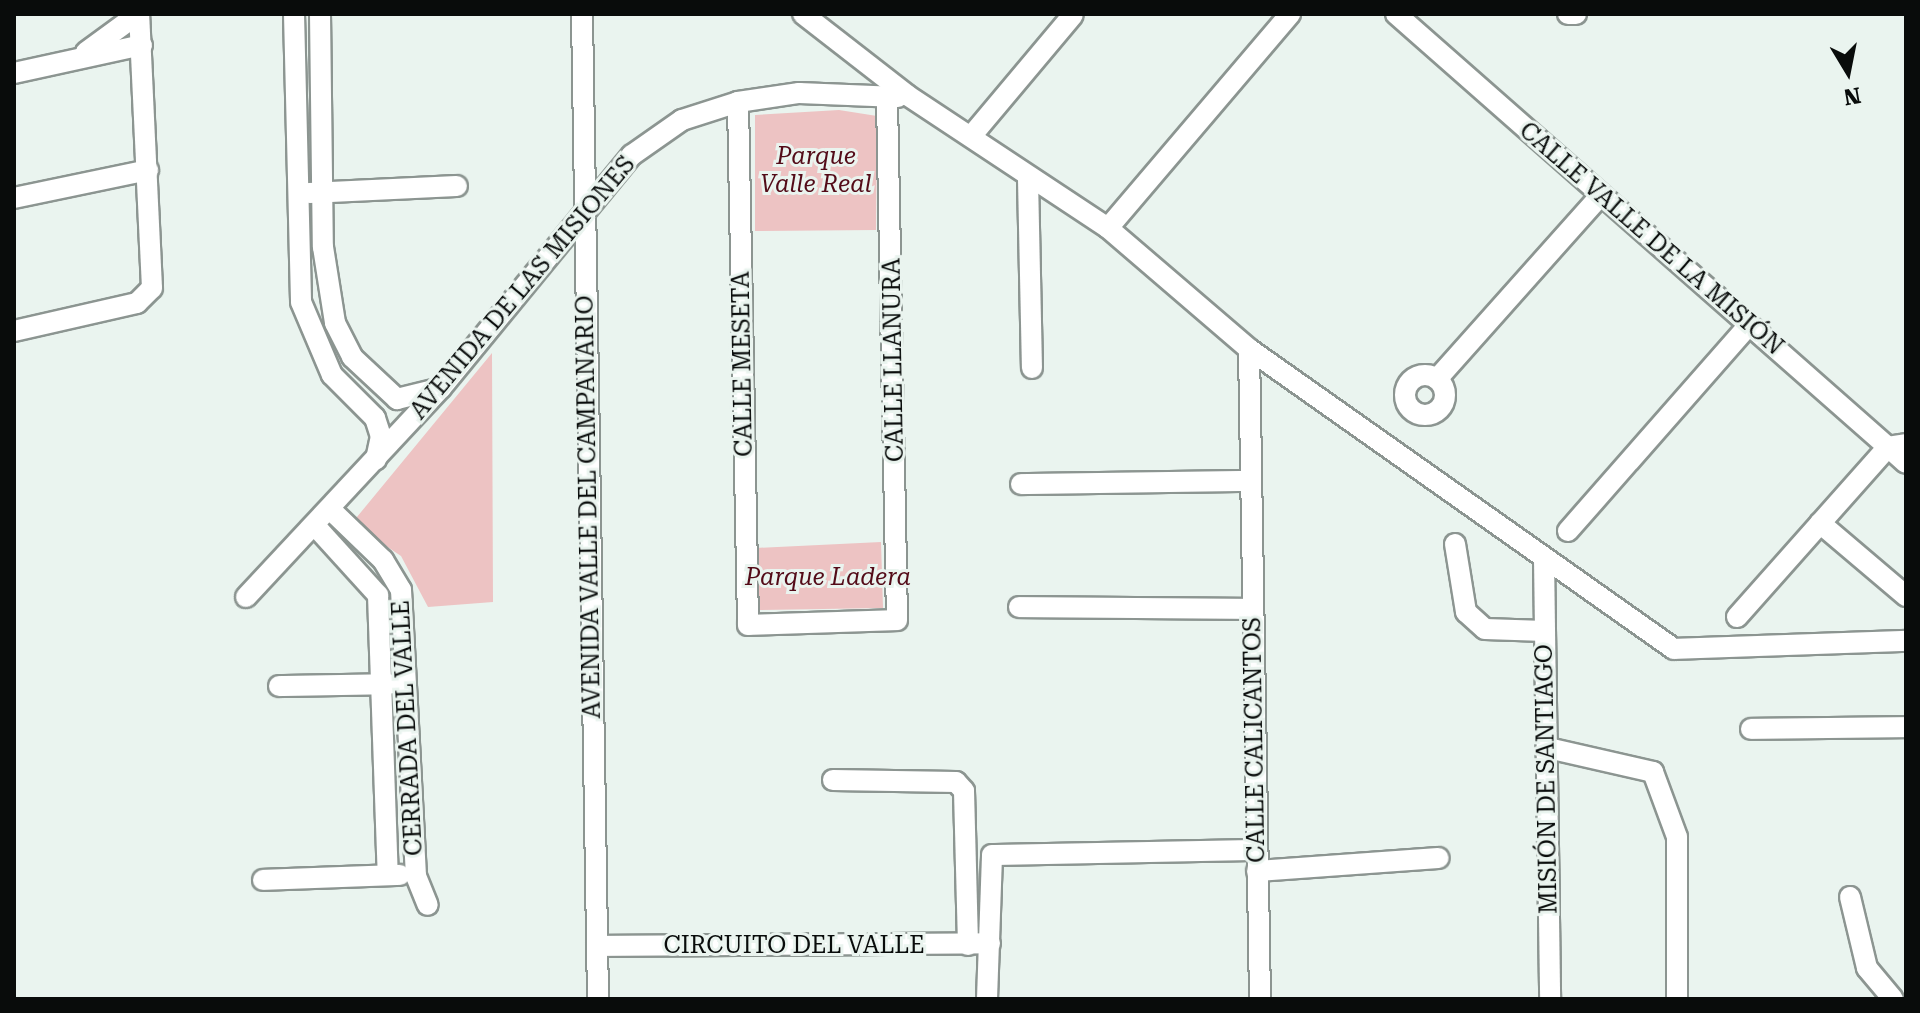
<!DOCTYPE html>
<meta charset="utf-8">
<style>
body{margin:0}
#map{position:relative;width:1920px;height:1013px;overflow:hidden;background:#eaf4ef;font-family:"Roboto Serif",serif}
div>[style]{position:absolute}
.green>*{inset:0;background:#edc3c3}
.roads{filter:drop-shadow(2px 0 #8c9591) drop-shadow(-2px 0 #8c9591) drop-shadow(0 2px #8c9591) drop-shadow(0 -2px #8c9591)}
.minor>*{height:20px;margin:-10px;padding:0 10px;transform-origin:10px;border-radius:10px;background:#fff}
.minor>.ring{margin:-10px;padding:0;box-sizing:content-box;background:none;border:20px solid #fff;border-radius:50%}
span{translate:-50% -50%;white-space:nowrap;text-align:center;line-height:1.15;-webkit-text-stroke:6px #eaf4ef;paint-order:stroke}
.park-label{font-size:24px;color:#530b18;font-style:italic}
.street-label{font-size:24px;color:#090c0b}
.frame{position:absolute;inset:0;border:16px solid #090c0b;pointer-events:none}
.north{position:absolute;left:1808px;top:32px;width:80px;height:80px;-webkit-text-stroke:6px #eaf4ef;paint-order:stroke;rotate:170deg;font-size:22px;font-weight:700;line-height:32px;text-align:center;color:#090c0b}
.north::after{content:'';display:block;margin:auto;width:28px;height:36px;background:#090c0b;clip-path:polygon(50% 0,100% 100%,50% 72%,0 100%)}
</style>
<div id="map">
<div class="green">
<div style="clip-path:polygon(839px 110px,877px 116px,876px 230px,755px 231px,755px 115px)"></div>
<div style="clip-path:polygon(492px 353px,493px 602px,428px 607px,401px 556px,352px 523px)"></div>
<div style="clip-path:polygon(881px 542px,883px 608px,760px 610px,756px 548px)"></div>
</div>
<div class="roads">
<div class="minor">
<div style="left:294px;top:14px;width:288px;rotate:88.6deg"></div>
<div style="left:301px;top:302px;width:79px;rotate:67deg"></div>
<div style="left:332px;top:375px;width:61px;rotate:45deg"></div>
<div style="left:375px;top:418px;width:19px;rotate:72deg"></div>
<div style="left:381px;top:436px;width:24px;rotate:102deg"></div>
<div style="left:320px;top:14px;width:233px;rotate:89.3deg"></div>
<div style="left:323px;top:247px;width:77px;rotate:81deg"></div>
<div style="left:335px;top:323px;width:38px;rotate:63deg"></div>
<div style="left:352px;top:357px;width:62px;rotate:43deg"></div>
<div style="left:397px;top:399px;width:45px;rotate:-14deg"></div>
<div style="left:582px;top:14px;width:985px;rotate:89.07deg"></div>
<div style="left:803px;top:14px;width:132px;rotate:37.9deg"></div>
<div style="left:907px;top:95px;width:241px;rotate:33.5deg"></div>
<div style="left:1108px;top:228px;width:186px;rotate:40.6deg"></div>
<div style="left:1249px;top:349px;width:520px;rotate:35.22deg"></div>
<div style="left:1674px;top:649px;width:232px;rotate:-2deg"></div>
<div style="left:1396px;top:14px;width:679px;rotate:41.36deg"></div>
<div style="left:1568px;top:14px;width:8px"></div>
<div style="left:86px;top:52px;width:64px;rotate:-36.2deg"></div>
<div style="left:14px;top:73px;width:131px;rotate:-12.3deg"></div>
<div style="left:738px;top:102px;width:523px;rotate:88.9deg"></div>
<div style="left:748px;top:625px;width:149px;rotate:-1.9deg"></div>
<div style="left:897px;top:620px;width:520px;rotate:-91.1deg"></div>
<div style="left:973px;top:134px;width:155px;rotate:-50deg"></div>
<div style="left:1028px;top:179px;width:189px;rotate:88.8deg"></div>
<div style="left:309px;top:193px;width:148px;rotate:-2.7deg"></div>
<div style="left:14px;top:198px;width:137px;rotate:-11.8deg"></div>
<div style="left:1108px;top:228px;width:281px;rotate:-49.6deg"></div>
<div style="left:14px;top:331px;width:126px;rotate:-12.8deg"></div>
<div style="left:137px;top:303px;width:21px;rotate:-45deg"></div>
<div style="left:152px;top:288px;width:274px;rotate:-92.7deg"></div>
<div style="left:1249px;top:349px;width:650px;rotate:89.03deg"></div>
<div class="ring" style="left:1405px;top:375px;width:20px;height:20px"></div>
<div style="left:1437px;top:379px;width:246px;rotate:-48.3deg"></div>
<div style="left:1021px;top:484px;width:226px;rotate:-0.8deg"></div>
<div style="left:332px;top:511px;width:71px;rotate:43.9deg"></div>
<div style="left:383px;top:560px;width:35px;rotate:59deg"></div>
<div style="left:401px;top:590px;width:286px;rotate:87deg"></div>
<div style="left:416px;top:876px;width:31px;rotate:68deg"></div>
<div style="left:1820px;top:523px;width:113px;rotate:40.3deg"></div>
<div style="left:317px;top:528px;width:91px;rotate:47.7deg"></div>
<div style="left:378px;top:595px;width:280px;rotate:88deg"></div>
<div style="left:1568px;top:531px;width:274px;rotate:-48.7deg"></div>
<div style="left:1455px;top:544px;width:69px;rotate:80.8deg"></div>
<div style="left:1466px;top:612px;width:25px;rotate:42deg"></div>
<div style="left:1485px;top:629px;width:60px;rotate:1.9deg"></div>
<div style="left:1544px;top:558px;width:441px;rotate:89.2deg"></div>
<div style="left:246px;top:597px;width:286px;rotate:-47deg"></div>
<div style="left:441px;top:388px;width:301px;rotate:-50.7deg"></div>
<div style="left:632px;top:155px;width:61px;rotate:-35deg"></div>
<div style="left:682px;top:120px;width:59px;rotate:-17.8deg"></div>
<div style="left:738px;top:102px;width:62px;rotate:-8.4deg"></div>
<div style="left:799px;top:93px;width:99px;rotate:2.3deg"></div>
<div style="left:1019px;top:607px;width:233px;rotate:0.5deg"></div>
<div style="left:1737px;top:617px;width:227px;rotate:-48.4deg"></div>
<div style="left:1888px;top:447px;width:18px;rotate:-9deg"></div>
<div style="left:279px;top:686px;width:110px;rotate:-1deg"></div>
<div style="left:1751px;top:729px;width:155px;rotate:-0.7deg"></div>
<div style="left:1548px;top:748px;width:108px;rotate:12.9deg"></div>
<div style="left:1653px;top:772px;width:69px;rotate:69.7deg"></div>
<div style="left:1677px;top:837px;width:162px;rotate:90deg"></div>
<div style="left:833px;top:780px;width:123px;rotate:0.9deg"></div>
<div style="left:956px;top:782px;width:12px;rotate:48deg"></div>
<div style="left:964px;top:791px;width:154px;rotate:88.5deg"></div>
<div style="left:1257px;top:871px;width:182px;rotate:-4.1deg"></div>
<div style="left:263px;top:880px;width:137px;rotate:-2.1deg"></div>
<div style="left:1850px;top:897px;width:73px;rotate:76.5deg"></div>
<div style="left:1867px;top:968px;width:40px;rotate:50deg"></div>
<div style="left:597px;top:946px;width:393px;rotate:-0.4deg"></div>
<div style="left:987px;top:999px;width:144px;rotate:-88deg"></div>
<div style="left:992px;top:855px;width:263px;rotate:-1.1deg"></div>
</div>
</div>
<div class="park-label">
<span style="left:816px;top:171px">Parque<br>Valle Real</span>
<span style="left:828px;top:578px">Parque Ladera</span>
</div>
<div class="street-label">
<span style="left:1651px;top:239px;rotate:41deg">CALLE VALLE DE LA MISIÓN</span>
<span style="left:523px;top:288px;rotate:-50deg">AVENIDA DE LAS MISIONES</span>
<span style="left:894px;top:360px;rotate:-91deg">CALLE LLANURA</span>
<span style="left:743px;top:364px;rotate:-91deg">CALLE MESETA</span>
<span style="left:589px;top:507px;rotate:-91deg">AVENIDA VALLE DEL CAMPANARIO</span>
<span style="left:408px;top:728px;rotate:-93deg">CERRADA DEL VALLE</span>
<span style="left:1255px;top:740px;rotate:-91deg">CALLE CALICANTOS</span>
<span style="left:1547px;top:779px;rotate:-91deg">MISIÓN DE SANTIAGO</span>
<span style="left:794px;top:946px">CIRCUITO DEL VALLE</span>
</div>
<div class="frame"></div>
<div class="north">N</div>
</div>
